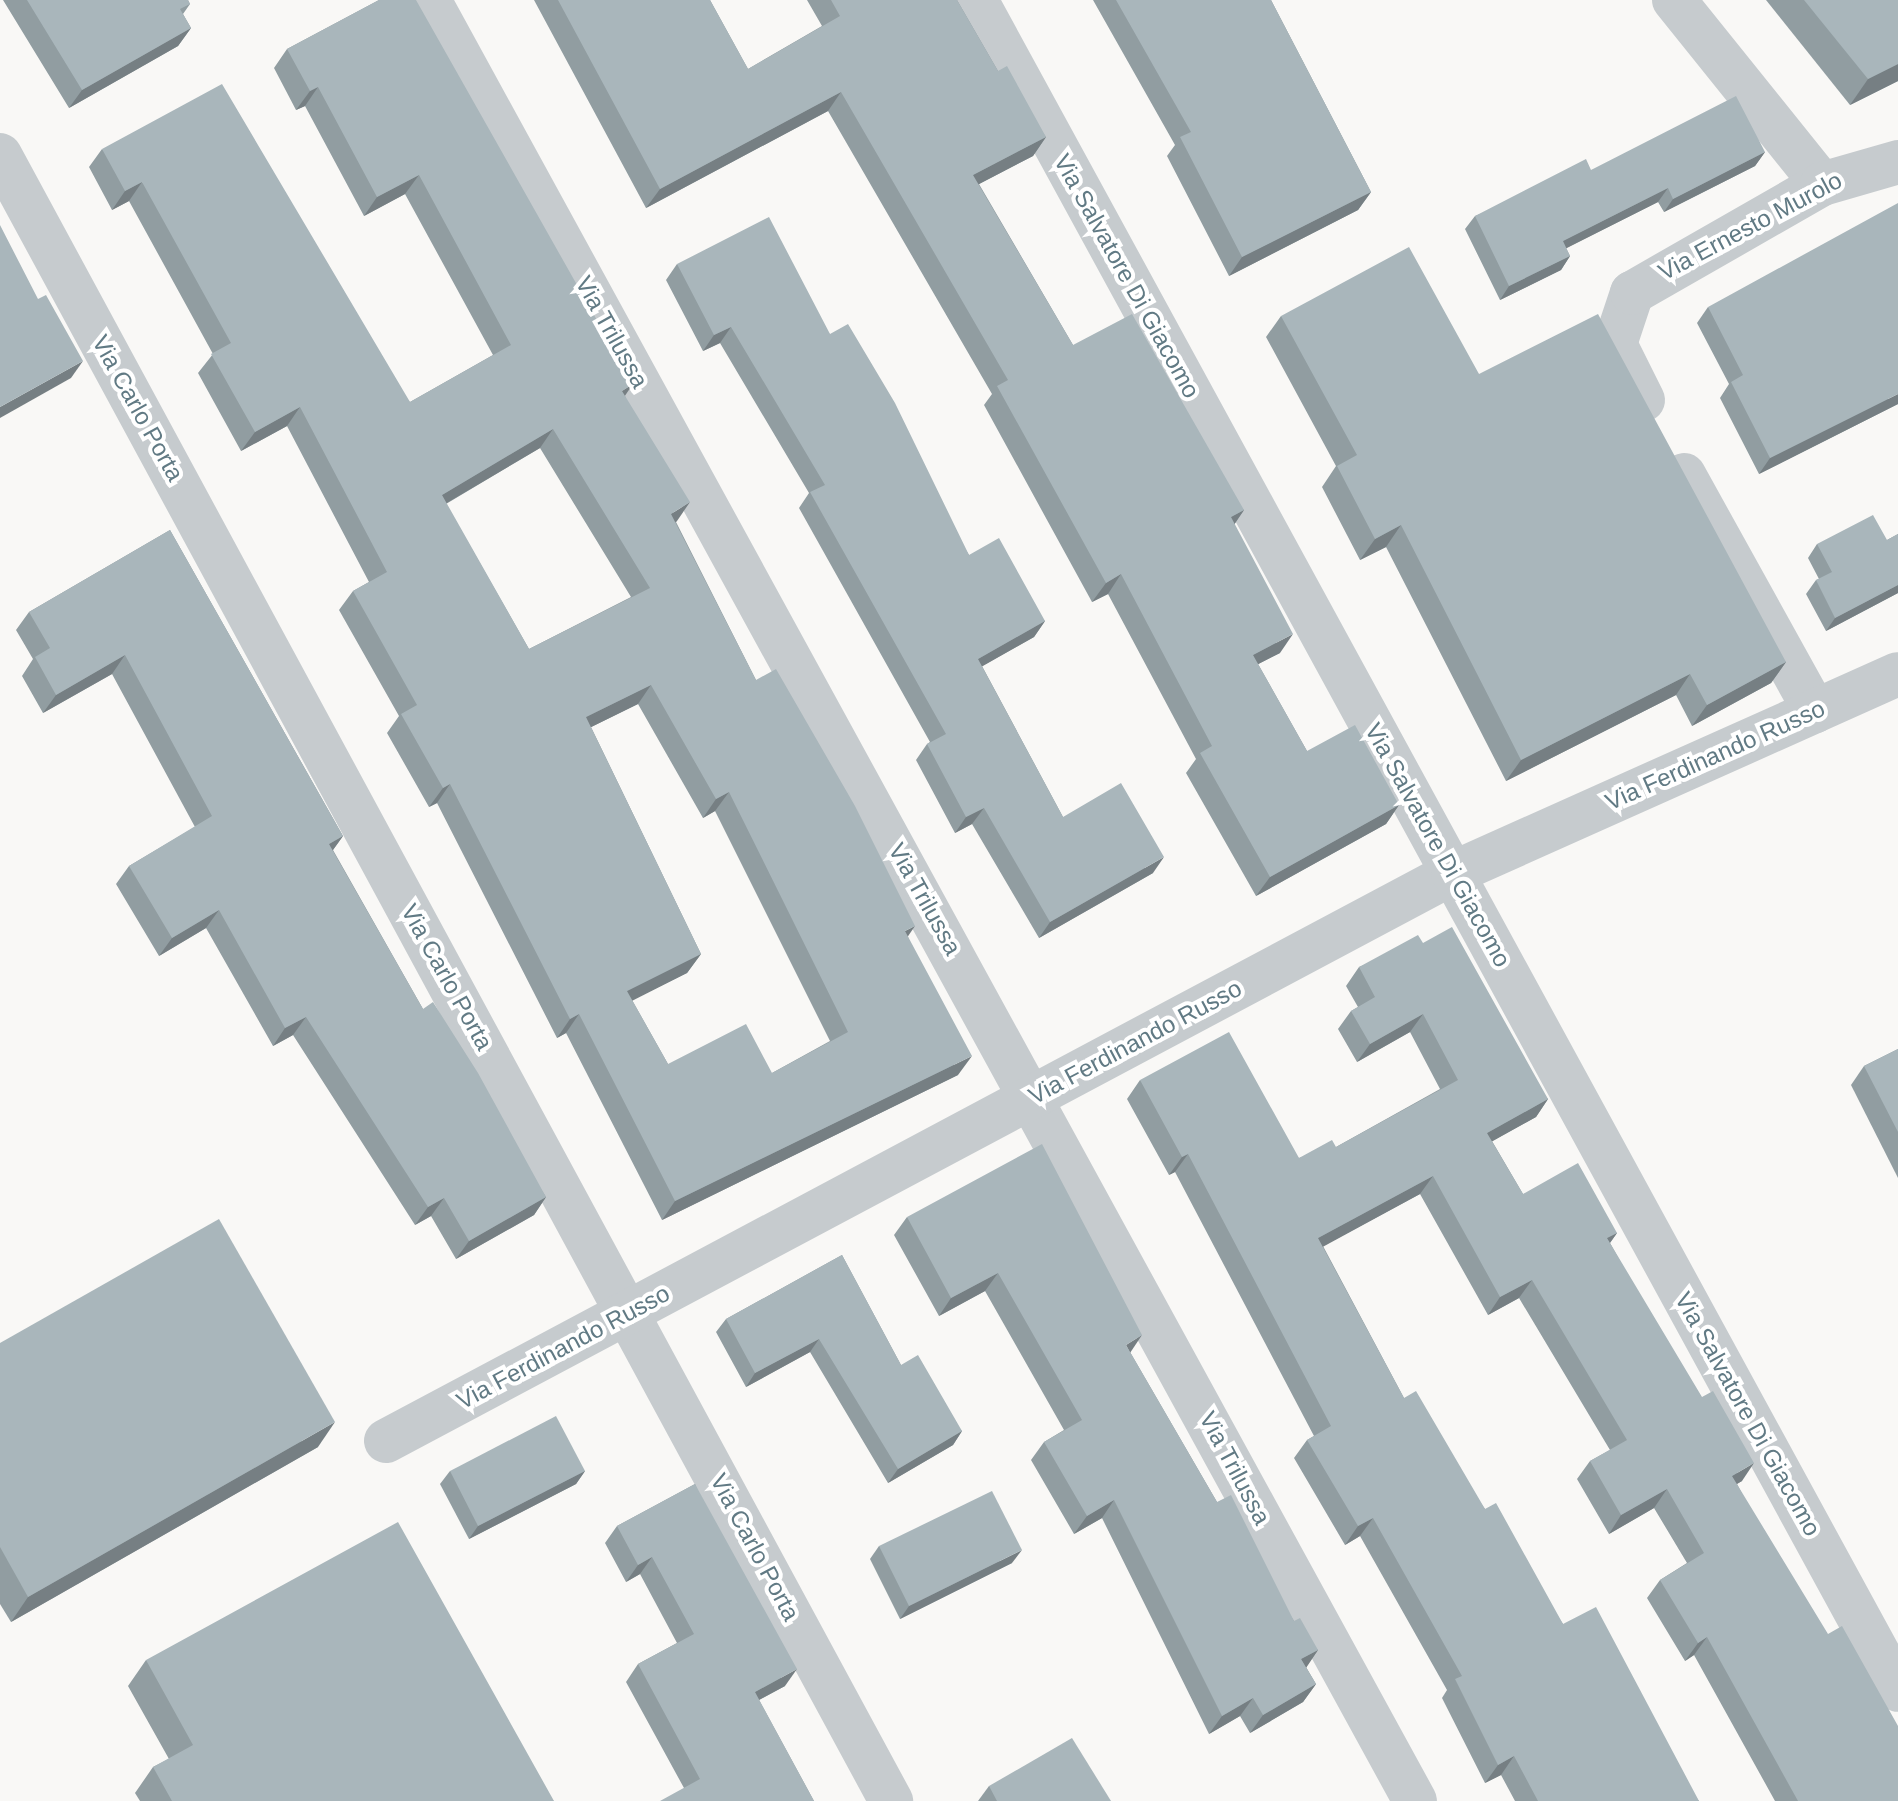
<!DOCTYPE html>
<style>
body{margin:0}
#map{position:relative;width:1898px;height:1801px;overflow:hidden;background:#f9f8f6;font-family:Arial,sans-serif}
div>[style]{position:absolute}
.minor>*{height:44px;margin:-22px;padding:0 22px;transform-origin:22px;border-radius:22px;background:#c6cbce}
.wall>*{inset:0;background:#919da1}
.shaded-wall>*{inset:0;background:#767f83}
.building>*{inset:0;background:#a9b6bb}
span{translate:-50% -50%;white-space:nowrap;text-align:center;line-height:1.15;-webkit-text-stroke:8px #fff;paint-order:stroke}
.street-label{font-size:24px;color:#617a84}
</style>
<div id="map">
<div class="minor">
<div style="left:429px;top:0;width:2053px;rotate:61.3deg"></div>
<div style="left:976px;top:0;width:1925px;rotate:61.38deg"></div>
<div style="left:1674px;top:0;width:236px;rotate:51.2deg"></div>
<div style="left:0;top:155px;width:1872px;rotate:61.57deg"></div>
<div style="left:1643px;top:400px;width:63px;rotate:-116.6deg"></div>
<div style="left:1615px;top:344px;width:54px;rotate:-71.6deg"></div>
<div style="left:1632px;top:293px;width:219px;rotate:-29.8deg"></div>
<div style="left:1822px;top:184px;width:79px;rotate:-16.1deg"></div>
<div style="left:1684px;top:475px;width:270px;rotate:61deg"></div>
<div style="left:386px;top:1441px;width:1209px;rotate:-28.03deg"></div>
<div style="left:1453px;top:873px;width:487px;rotate:-24.1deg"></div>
</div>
<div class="wall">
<div style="clip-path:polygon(3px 0,188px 0,190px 4px,183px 14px,191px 28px,178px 46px,69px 108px)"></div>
<div style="clip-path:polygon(evenodd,379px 0,625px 396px,677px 521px,676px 522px,756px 680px,908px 937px,958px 1075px,662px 1220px,566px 1033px,557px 1038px,437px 803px,429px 807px,387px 733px,399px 716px,339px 610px,353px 591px,369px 582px,287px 426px,241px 451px,198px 373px,213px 354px,129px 201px,112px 210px,89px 167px,102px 149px,410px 402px,493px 355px,405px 194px,364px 216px,305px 106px,296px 110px,274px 68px,287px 49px,379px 0,540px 448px,631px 597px,529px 649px,446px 504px,540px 448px,379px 0,638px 704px,703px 818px,715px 811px,830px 1041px,772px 1073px,668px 1064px,632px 1000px,687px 973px,701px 954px,591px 727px,638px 704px)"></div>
<div style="clip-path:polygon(534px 0,710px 0,748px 69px,822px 26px,807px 0,957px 0,998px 71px,1046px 137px,1033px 156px,979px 184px,1073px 345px,1244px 510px,1234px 525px,1280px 653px,1258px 664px,1307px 751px,1399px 805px,1386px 824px,1256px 896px,1186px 773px,1196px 759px,1108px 594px,1092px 602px,984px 405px,992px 394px,828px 111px,646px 208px)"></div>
<div style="clip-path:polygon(1093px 0,1271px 0,1371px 192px,1358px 210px,1229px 276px,1167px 156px,1175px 145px)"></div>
<div style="clip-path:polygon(1766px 0,1898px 0,1898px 81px,1850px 105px)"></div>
<div style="clip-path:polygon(1765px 152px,1755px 166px,1664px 212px,1658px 202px,1566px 248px,1570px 256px,1561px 270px,1500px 300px,1465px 229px,1475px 216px,1591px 170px)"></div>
<div style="clip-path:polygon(677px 264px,830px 334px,969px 555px,1045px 621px,1034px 637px,982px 666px,1063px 817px,1153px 873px,1039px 938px,972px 824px,955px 833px,916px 760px,927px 744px,930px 742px,799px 508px,809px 493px,720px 343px,703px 351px,666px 280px)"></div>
<div style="clip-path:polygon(1708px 307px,1898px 404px,1759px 474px,1720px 398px,1729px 384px,1697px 323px)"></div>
<div style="clip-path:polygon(1281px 316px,1479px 374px,1786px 662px,1771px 683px,1692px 726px,1676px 695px,1506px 781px,1386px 547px,1360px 560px,1322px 487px,1336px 466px,1266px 337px)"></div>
<div style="clip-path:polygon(170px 530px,343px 836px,333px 850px,423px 1009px,546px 1197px,534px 1215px,456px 1259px,431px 1216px,415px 1225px,293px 1035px,273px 1046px,206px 928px,159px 956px,116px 884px,129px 866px,195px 827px,112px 674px,43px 713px,22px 676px,33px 659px,16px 630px,29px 612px)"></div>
<div style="clip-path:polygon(1898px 534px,1898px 593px,1826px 631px,1806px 594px,1816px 580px,1819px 579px,1808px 558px,1817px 544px,1887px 540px)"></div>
<div style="clip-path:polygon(1423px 943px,1548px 1099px,1536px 1117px,1492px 1141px,1523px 1194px,1617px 1233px,1610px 1243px,1742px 1481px,1737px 1484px,1898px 1801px,1775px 1801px,1694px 1655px,1685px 1661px,1647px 1598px,1660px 1580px,1687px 1563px,1654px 1508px,1609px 1534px,1577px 1479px,1590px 1461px,1610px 1450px,1519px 1298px,1488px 1315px,1420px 1194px,1323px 1246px,1404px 1398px,1485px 1509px,1563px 1624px,1699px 1801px,1515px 1801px,1501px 1775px,1485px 1783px,1442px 1698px,1447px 1690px,1360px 1536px,1345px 1545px,1294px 1458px,1307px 1440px,1314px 1436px,1175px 1172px,1169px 1175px,1127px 1099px,1140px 1080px,1299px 1158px,1336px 1147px,1440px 1089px,1410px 1032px,1357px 1062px,1338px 1029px,1351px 1011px,1358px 1007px,1346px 986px,1359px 967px)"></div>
<div style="clip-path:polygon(1898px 1049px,1898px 1178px,1851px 1085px,1864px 1066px)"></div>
<div style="clip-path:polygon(907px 1217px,1130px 1352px,1217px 1502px,1294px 1621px,1318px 1650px,1306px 1667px,1316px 1684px,1303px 1702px,1250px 1733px,1240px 1716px,1209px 1734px,1102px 1518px,1074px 1534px,1031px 1460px,1044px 1442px,1064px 1430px,985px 1291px,939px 1316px,894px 1235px)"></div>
<div style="clip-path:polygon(842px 1255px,901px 1365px,962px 1431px,953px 1445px,888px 1483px,810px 1352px,746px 1387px,716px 1332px,726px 1319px)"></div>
<div style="clip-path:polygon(0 1343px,318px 1447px,11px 1622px,0 1604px)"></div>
<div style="clip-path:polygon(450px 1471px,585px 1471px,576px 1484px,469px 1539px,440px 1484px)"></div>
<div style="clip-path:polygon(695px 1484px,785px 1686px,759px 1700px,814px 1801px,684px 1788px,626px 1682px,638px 1664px,677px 1643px,640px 1574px,626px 1582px,605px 1543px,617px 1526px)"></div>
<div style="clip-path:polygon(879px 1546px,1012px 1563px,900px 1619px,870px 1559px)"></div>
<div style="clip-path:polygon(146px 1660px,554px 1801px,140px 1801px,135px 1793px,153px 1767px,169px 1759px,128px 1686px)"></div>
<div style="clip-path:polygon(989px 1786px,1111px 1801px,978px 1801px)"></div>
</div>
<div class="shaded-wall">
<div style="clip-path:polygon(191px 28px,178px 46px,69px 108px,82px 90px)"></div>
<div style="clip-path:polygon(1898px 64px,1898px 81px,1850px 105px,1868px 79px)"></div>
<div style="clip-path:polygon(318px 87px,305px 106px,296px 110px,310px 91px)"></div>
<div style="clip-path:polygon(841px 92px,828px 111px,646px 208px,660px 189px)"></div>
<div style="clip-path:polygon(1046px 137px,1033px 156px,960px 194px,973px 175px)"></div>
<div style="clip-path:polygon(1765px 152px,1755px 166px,1664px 212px,1673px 199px)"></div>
<div style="clip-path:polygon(419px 175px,405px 194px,364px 216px,377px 197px)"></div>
<div style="clip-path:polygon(142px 182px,129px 201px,112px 210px,125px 191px)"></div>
<div style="clip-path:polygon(1668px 188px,1658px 202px,1553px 255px,1563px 241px)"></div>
<div style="clip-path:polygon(1371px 192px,1358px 210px,1229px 276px,1242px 257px)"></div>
<div style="clip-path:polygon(1570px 256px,1561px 270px,1500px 300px,1509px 286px)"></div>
<div style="clip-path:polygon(731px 327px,720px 343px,703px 351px,714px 335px)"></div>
<div style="clip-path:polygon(83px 361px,71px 378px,0 418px,0 407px)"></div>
<div style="clip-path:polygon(633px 384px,620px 403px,622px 391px)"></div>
<div style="clip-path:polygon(1898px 394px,1898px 404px,1759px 474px,1770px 458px)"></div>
<div style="clip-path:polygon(300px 407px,287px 426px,241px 451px,255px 432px)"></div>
<div style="clip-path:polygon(553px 429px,540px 448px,428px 514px,442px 495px)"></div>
<div style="clip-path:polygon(690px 502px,677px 521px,658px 533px,671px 514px)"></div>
<div style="clip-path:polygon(1244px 510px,1231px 529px,1231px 517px)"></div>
<div style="clip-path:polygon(1401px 525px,1386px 547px,1360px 560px,1375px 539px)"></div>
<div style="clip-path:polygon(1121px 574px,1108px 594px,1092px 602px,1106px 583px)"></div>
<div style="clip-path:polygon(1898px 585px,1898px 593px,1826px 631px,1835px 618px)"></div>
<div style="clip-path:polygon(1045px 621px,1034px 637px,967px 675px,978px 659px)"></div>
<div style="clip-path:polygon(1293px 634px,1280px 653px,1239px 674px,1253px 655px)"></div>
<div style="clip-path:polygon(125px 655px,112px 674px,43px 713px,56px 695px)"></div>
<div style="clip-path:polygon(1786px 662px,1771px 683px,1692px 726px,1707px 705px)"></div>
<div style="clip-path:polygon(1690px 674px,1676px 695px,1506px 781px,1521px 760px)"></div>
<div style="clip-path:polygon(651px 685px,638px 704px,573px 736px,586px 717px)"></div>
<div style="clip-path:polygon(450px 784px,437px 803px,429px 807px,443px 788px)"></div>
<div style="clip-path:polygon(729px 792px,715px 811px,703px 818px,716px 799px)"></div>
<div style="clip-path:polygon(1399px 805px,1386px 824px,1256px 896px,1270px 877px)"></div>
<div style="clip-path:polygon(984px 808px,972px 824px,955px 833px,966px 817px)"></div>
<div style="clip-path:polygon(343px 836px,330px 854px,329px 844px)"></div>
<div style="clip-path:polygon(1164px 857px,1153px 873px,1039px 938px,1050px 922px)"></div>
<div style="clip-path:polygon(219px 910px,206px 928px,159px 956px,172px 938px)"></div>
<div style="clip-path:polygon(915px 926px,902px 945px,905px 931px)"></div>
<div style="clip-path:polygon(701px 954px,687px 973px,614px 1010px,627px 991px)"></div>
<div style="clip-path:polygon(579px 1014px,566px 1033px,557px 1038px,570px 1019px)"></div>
<div style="clip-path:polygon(1423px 1014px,1410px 1032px,1357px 1062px,1370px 1044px)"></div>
<div style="clip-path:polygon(306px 1017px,293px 1035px,273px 1046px,285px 1028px)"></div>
<div style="clip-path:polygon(972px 1056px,958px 1075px,662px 1220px,675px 1201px)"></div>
<div style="clip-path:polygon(1548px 1099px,1536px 1117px,1475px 1151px,1487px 1133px)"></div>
<div style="clip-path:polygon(1188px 1154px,1175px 1172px,1169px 1175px,1182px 1157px)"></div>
<div style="clip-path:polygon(1433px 1176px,1420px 1194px,1306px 1256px,1318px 1238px)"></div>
<div style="clip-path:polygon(546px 1197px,534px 1215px,456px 1259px,469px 1241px)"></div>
<div style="clip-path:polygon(444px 1198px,431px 1216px,415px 1225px,428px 1207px)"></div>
<div style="clip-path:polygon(1617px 1233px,1604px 1251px,1607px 1238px)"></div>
<div style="clip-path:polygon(998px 1273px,985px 1291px,939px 1316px,951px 1298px)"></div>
<div style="clip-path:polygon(1532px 1280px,1519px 1298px,1488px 1315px,1500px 1297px)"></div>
<div style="clip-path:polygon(1142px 1335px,1130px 1353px,1126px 1345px)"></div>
<div style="clip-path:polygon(819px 1339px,810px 1352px,746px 1387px,755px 1373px)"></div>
<div style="clip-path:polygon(335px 1422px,318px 1447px,11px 1622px,28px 1597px)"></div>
<div style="clip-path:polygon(962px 1431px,953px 1445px,888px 1483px,898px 1469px)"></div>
<div style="clip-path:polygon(1754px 1463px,1742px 1481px,1719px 1494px,1732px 1476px)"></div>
<div style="clip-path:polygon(585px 1471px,576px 1484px,469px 1539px,478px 1526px)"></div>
<div style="clip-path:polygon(1667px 1489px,1654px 1508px,1609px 1534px,1621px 1515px)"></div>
<div style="clip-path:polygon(1114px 1500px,1102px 1518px,1074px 1534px,1087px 1516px)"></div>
<div style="clip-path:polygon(1373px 1518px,1360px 1536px,1345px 1545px,1358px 1526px)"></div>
<div style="clip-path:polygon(1022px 1550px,1012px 1563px,900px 1619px,909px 1606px)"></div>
<div style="clip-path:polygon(652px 1557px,640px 1574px,626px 1582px,638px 1565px)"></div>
<div style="clip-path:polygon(1707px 1637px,1694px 1655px,1685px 1661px,1698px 1643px)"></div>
<div style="clip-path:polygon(1318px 1650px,1306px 1668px,1301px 1659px)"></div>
<div style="clip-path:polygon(797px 1669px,785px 1686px,742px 1709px,755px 1692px)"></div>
<div style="clip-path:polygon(1316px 1684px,1303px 1702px,1250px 1733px,1263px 1715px)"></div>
<div style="clip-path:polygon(1253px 1698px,1240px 1716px,1209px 1734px,1222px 1716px)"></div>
<div style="clip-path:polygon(1514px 1756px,1501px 1775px,1485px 1783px,1498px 1765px)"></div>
</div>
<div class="building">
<div style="clip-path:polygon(27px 0,188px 0,190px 4px,180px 9px,191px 28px,82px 90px)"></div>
<div style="clip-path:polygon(evenodd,379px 0,416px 0,633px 384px,622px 391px,690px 502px,671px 514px,756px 680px,776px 669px,855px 806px,915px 926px,905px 931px,972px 1056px,675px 1201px,579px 1014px,570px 1019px,450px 784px,443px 788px,401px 714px,417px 705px,353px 591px,387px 572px,300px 407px,255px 432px,211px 354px,231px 343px,142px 182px,125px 191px,102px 149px,222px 84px,410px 402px,511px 345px,419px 175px,377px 197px,318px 87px,310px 91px,287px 49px,379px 0,553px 429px,650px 588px,529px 649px,442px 495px,553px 429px,379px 0,651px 685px,716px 799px,729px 792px,848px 1032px,772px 1073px,746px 1024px,668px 1064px,627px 991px,701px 954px,586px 717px,651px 685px)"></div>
<div style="clip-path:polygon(558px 0,710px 0,748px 69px,840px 16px,831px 0,957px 0,998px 71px,1007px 66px,1046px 137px,973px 175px,1073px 345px,1132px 314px,1244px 510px,1231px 517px,1293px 634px,1253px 655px,1307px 751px,1355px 725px,1399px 805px,1270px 877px,1200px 753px,1212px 746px,1121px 574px,1106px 583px,997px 386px,1008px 380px,841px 92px,660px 189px)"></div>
<div style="clip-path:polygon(1116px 0,1271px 0,1371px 192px,1242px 257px,1180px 137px,1191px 132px)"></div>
<div style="clip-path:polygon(1804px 0,1898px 0,1898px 64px,1868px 79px)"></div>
<div style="clip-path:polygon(1736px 96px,1765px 152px,1673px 199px,1668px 188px,1563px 241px,1570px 256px,1509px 286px,1475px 216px,1586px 159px,1591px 170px)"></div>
<div style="clip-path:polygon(1898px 203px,1898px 394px,1770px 458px,1731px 382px,1743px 375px,1708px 307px)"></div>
<div style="clip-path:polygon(769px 217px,830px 334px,848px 324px,895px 403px,969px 555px,999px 538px,1045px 621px,978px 659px,1063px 817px,1121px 783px,1164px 857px,1050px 922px,984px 808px,966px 817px,927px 744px,946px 734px,810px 492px,825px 485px,731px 327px,714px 335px,677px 264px)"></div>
<div style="clip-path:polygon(0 225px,38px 299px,46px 295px,83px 361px,0 407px)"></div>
<div style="clip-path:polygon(1409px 247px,1479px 374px,1598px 314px,1786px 662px,1707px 705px,1690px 674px,1521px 760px,1401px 525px,1375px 539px,1337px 466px,1357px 455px,1281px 316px)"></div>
<div style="clip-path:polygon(1873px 515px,1887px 540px,1898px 534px,1898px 585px,1835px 618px,1816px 580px,1832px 572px,1817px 544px)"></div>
<div style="clip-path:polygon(170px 530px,343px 836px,329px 844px,423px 1009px,433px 1002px,478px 1073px,546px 1197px,469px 1241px,444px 1198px,428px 1207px,306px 1017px,285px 1028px,219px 910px,172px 938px,129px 866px,212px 816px,125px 655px,56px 695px,35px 657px,50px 648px,29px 612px)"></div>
<div style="clip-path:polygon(1452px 927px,1548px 1099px,1487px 1133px,1523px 1194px,1578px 1163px,1617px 1233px,1607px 1238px,1702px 1397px,1713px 1391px,1754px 1463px,1732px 1476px,1828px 1634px,1842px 1626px,1898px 1726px,1898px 1801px,1798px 1801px,1707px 1637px,1698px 1643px,1660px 1580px,1704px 1553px,1667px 1489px,1621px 1515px,1590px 1461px,1627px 1440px,1532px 1280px,1500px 1297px,1433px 1176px,1318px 1238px,1404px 1398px,1416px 1391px,1485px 1509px,1496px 1503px,1563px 1624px,1596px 1607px,1699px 1801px,1538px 1801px,1514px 1756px,1498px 1765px,1455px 1679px,1462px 1676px,1373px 1518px,1358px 1526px,1307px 1440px,1331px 1426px,1188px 1154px,1182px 1157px,1140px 1080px,1229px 1032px,1299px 1158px,1332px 1140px,1336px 1147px,1458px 1080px,1423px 1014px,1370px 1044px,1351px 1011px,1375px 997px,1359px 967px,1418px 935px,1423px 943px)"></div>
<div style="clip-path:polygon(1898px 1049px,1898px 1132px,1864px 1066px)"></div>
<div style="clip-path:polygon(1042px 1144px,1142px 1335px,1126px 1345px,1217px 1502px,1231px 1495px,1294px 1621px,1300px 1618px,1318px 1650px,1301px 1659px,1316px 1684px,1263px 1715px,1253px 1698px,1222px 1716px,1114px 1500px,1087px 1516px,1044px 1442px,1082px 1420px,998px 1273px,951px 1298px,907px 1217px)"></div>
<div style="clip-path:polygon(219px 1219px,335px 1422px,28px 1597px,0 1547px,0 1343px)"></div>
<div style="clip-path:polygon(842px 1255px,901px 1365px,918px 1355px,962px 1431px,898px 1469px,819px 1339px,755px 1373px,726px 1319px)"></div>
<div style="clip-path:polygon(556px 1416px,585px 1471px,478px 1526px,450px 1471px)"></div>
<div style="clip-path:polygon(695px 1484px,797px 1669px,755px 1692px,814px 1801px,660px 1801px,700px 1779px,638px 1664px,694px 1634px,652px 1557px,638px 1565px,617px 1526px)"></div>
<div style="clip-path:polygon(992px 1491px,1022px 1550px,909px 1606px,879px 1546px)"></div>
<div style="clip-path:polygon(398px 1522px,554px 1801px,172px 1801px,153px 1767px,193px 1745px,146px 1660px)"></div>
<div style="clip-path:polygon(1072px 1738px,1111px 1801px,997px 1801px,989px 1786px)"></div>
</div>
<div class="street-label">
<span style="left:1750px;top:226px;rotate:-28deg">Via Ernesto Murolo</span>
<span style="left:1127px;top:276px;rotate:61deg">Via Salvatore Di Giacomo</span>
<span style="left:612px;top:332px;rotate:61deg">Via Trilussa</span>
<span style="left:138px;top:408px;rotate:61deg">Via Carlo Porta</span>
<span style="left:1715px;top:755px;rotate:-24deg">Via Ferdinando Russo</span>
<span style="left:1438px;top:845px;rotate:61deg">Via Salvatore Di Giacomo</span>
<span style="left:925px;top:899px;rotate:61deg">Via Trilussa</span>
<span style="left:447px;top:977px;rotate:61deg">Via Carlo Porta</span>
<span style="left:1135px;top:1042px;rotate:-28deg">Via Ferdinando Russo</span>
<span style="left:563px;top:1347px;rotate:-28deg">Via Ferdinando Russo</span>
<span style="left:1748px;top:1414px;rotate:61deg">Via Salvatore Di Giacomo</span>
<span style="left:1235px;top:1468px;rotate:62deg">Via Trilussa</span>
<span style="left:755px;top:1547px;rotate:62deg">Via Carlo Porta</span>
</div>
</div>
